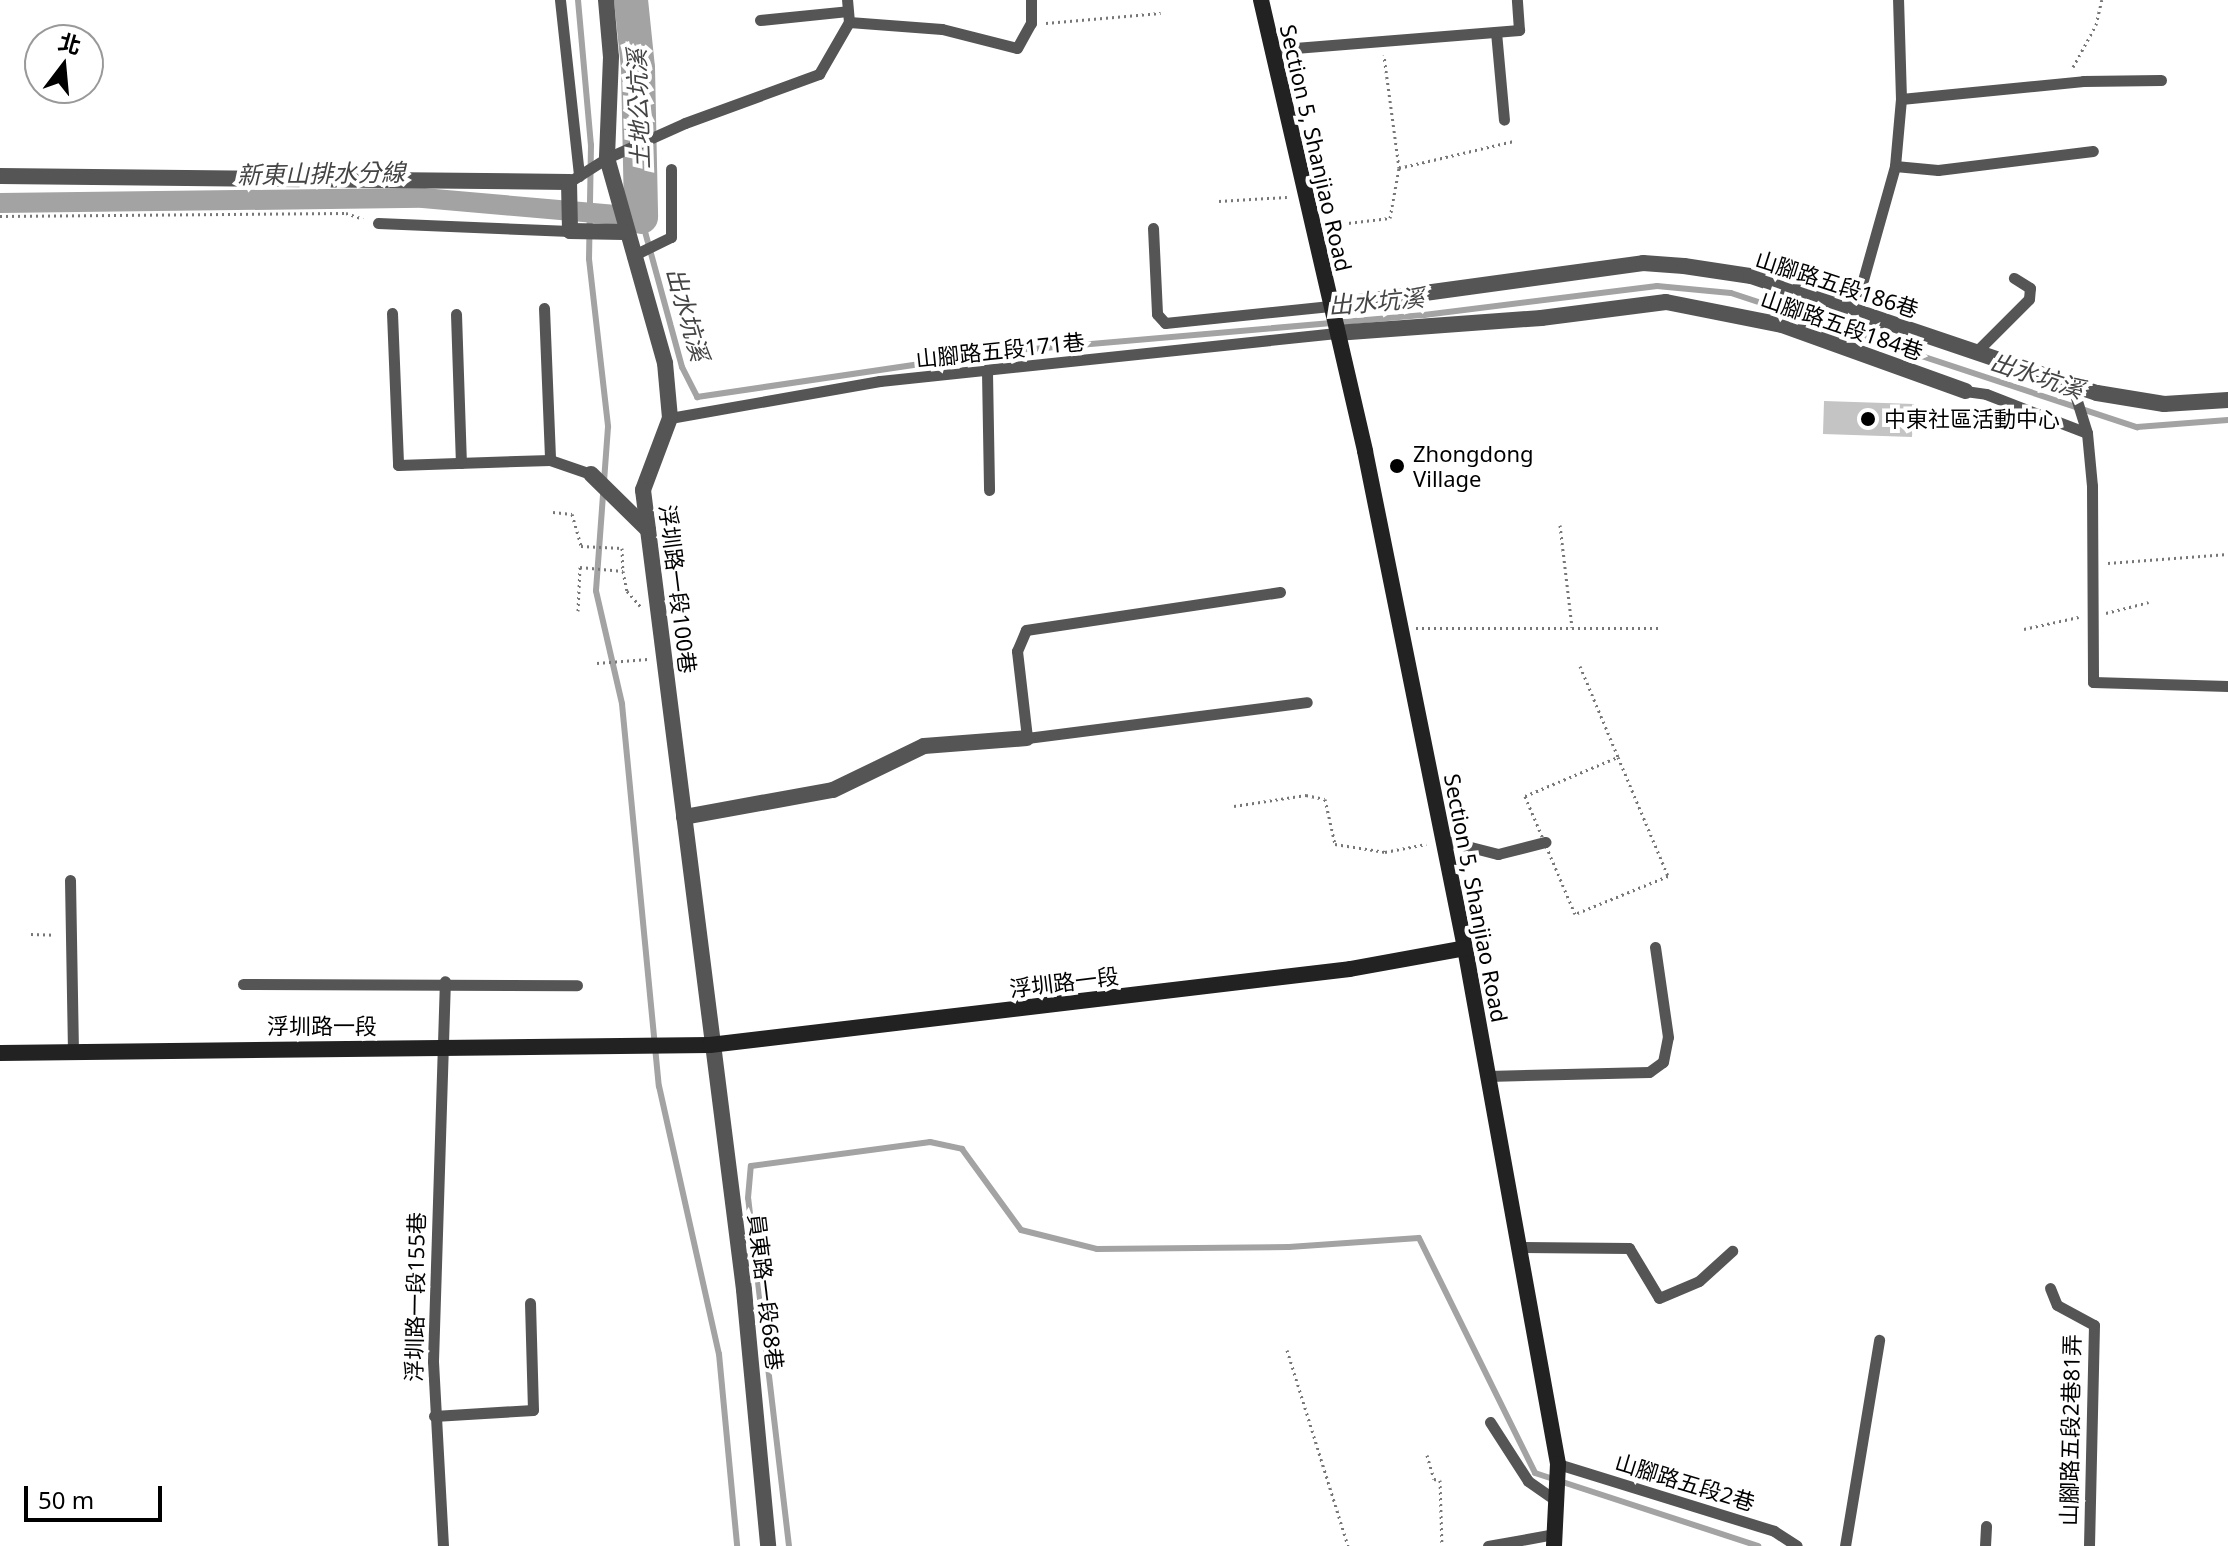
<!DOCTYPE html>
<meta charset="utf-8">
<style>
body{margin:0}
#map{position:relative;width:2228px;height:1546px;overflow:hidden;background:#fff;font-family:"Noto Sans","Noto Sans TC",sans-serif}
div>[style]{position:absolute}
.stream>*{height:6px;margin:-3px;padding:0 3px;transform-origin:3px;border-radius:3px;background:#a3a3a3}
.canal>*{height:20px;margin:-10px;padding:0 10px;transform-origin:10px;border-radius:10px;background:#a3a3a3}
.river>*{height:34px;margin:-17px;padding:0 17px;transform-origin:17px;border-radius:17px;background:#a3a3a3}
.building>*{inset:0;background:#c4c4c4}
.path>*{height:3px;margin-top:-1.5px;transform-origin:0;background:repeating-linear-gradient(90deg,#777 0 2px,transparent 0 6px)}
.lane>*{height:11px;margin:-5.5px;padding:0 5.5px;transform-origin:5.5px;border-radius:5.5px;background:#555}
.street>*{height:16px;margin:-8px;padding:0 8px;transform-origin:8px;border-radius:8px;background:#555}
.secondary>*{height:16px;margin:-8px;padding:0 8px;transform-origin:8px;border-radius:8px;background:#222}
.dots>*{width:22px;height:22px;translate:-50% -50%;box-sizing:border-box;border:4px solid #fff;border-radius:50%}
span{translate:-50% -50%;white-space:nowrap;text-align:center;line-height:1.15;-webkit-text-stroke:8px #fff;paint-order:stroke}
.street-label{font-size:22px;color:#000}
.poi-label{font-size:22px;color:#000}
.left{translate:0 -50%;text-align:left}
.water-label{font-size:24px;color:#444;font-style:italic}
.north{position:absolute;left:24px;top:24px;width:80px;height:80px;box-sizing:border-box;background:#fff;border:2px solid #999;border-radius:50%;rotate:16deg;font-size:22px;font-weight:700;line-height:32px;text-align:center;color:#000}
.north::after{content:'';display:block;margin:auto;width:28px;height:36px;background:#000;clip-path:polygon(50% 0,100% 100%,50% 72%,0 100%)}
.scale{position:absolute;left:24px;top:1486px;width:138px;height:36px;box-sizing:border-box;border:4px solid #000;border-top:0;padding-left:10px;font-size:24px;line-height:28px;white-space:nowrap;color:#000;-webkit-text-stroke:6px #fff;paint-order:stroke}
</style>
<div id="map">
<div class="stream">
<div style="left:578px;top:0;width:146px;rotate:84.9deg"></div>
<div style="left:591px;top:145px;width:114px;rotate:91deg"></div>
<div style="left:589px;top:259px;width:169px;rotate:83.5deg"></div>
<div style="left:608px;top:427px;width:164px;rotate:94.2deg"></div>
<div style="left:596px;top:591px;width:116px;rotate:77deg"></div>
<div style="left:622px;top:704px;width:384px;rotate:84.5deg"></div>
<div style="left:659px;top:1086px;width:275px;rotate:77.4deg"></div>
<div style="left:719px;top:1354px;width:193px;rotate:84.6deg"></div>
<div style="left:641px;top:217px;width:156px;rotate:74.7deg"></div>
<div style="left:682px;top:367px;width:34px;rotate:63deg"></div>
<div style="left:697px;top:397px;width:306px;rotate:-8.4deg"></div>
<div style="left:1000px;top:352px;width:426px;rotate:-5deg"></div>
<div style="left:1424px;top:315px;width:235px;rotate:-7.1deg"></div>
<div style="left:1657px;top:286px;width:74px;rotate:5.4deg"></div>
<div style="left:1731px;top:293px;width:428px;rotate:18.3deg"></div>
<div style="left:2137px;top:427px;width:91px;rotate:-4.4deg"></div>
<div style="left:789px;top:1546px;width:350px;rotate:-96.7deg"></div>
<div style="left:748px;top:1198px;width:32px;rotate:-85deg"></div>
<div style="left:751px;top:1166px;width:181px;rotate:-7.6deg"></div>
<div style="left:930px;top:1142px;width:33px;rotate:12deg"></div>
<div style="left:962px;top:1149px;width:100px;rotate:53.9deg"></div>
<div style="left:1021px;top:1230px;width:78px;rotate:14deg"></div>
<div style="left:1097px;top:1249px;width:192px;rotate:-0.6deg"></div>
<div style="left:1289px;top:1247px;width:130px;rotate:-4deg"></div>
<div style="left:1419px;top:1238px;width:262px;rotate:63.7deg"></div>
<div style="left:1535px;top:1473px;width:235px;rotate:18.1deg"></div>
</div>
<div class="canal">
<div style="left:0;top:203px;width:423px;rotate:-0.7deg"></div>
<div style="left:423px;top:198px;width:219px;rotate:5deg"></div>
</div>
<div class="river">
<div style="left:631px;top:0;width:68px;rotate:84.1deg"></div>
<div style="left:638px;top:68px;width:149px;rotate:88.8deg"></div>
</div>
<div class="building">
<div style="clip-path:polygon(1824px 401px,1914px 404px,1912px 437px,1823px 434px)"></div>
</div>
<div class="path">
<div style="left:1046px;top:23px;width:115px;rotate:-5deg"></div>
<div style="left:2073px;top:67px;width:48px;rotate:-61.3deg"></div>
<div style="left:2096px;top:25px;width:26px;rotate:-77deg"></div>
<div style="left:1399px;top:168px;width:118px;rotate:-13.2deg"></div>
<div style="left:1219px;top:201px;width:68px;rotate:-3.4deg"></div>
<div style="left:0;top:216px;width:346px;rotate:-0.5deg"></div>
<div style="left:346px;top:213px;width:18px;rotate:19deg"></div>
<div style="left:1331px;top:225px;width:59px;rotate:-6.8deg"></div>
<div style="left:1390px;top:218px;width:51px;rotate:-79.8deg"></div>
<div style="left:1399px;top:168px;width:114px;rotate:-97.6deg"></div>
<div style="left:553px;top:512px;width:19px;rotate:6deg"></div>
<div style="left:572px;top:514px;width:33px;rotate:74deg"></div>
<div style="left:581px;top:546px;width:41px;rotate:2.8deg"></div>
<div style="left:622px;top:548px;width:23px;rotate:88deg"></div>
<div style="left:1560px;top:525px;width:103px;rotate:83.3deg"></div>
<div style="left:2108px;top:563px;width:120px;rotate:-4.3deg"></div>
<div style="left:578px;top:611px;width:44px;rotate:-87.4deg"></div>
<div style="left:580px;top:567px;width:43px;rotate:5.3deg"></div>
<div style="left:623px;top:571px;width:20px;rotate:79deg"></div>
<div style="left:627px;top:591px;width:20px;rotate:49deg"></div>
<div style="left:2106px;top:613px;width:44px;rotate:-14.3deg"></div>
<div style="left:1416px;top:628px;width:244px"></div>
<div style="left:2024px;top:629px;width:56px;rotate:-12.3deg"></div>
<div style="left:597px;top:663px;width:51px;rotate:-4.5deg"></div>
<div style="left:1580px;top:666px;width:99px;rotate:67.3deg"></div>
<div style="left:1618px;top:757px;width:129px;rotate:67.2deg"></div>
<div style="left:1668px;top:876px;width:100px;rotate:157.8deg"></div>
<div style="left:1575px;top:914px;width:128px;rotate:-113deg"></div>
<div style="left:1525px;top:796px;width:101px;rotate:-22.8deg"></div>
<div style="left:1234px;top:806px;width:73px;rotate:-8.7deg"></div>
<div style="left:1306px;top:795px;width:19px;rotate:12deg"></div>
<div style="left:1325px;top:799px;width:46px;rotate:77.5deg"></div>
<div style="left:1335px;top:844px;width:51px;rotate:9.1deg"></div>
<div style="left:1385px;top:852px;width:42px;rotate:-11deg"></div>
<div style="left:31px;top:934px;width:24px;rotate:2deg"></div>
<div style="left:1287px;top:1350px;width:205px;rotate:72.7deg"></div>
<div style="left:1427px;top:1455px;width:25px;rotate:74deg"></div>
<div style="left:1434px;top:1479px;width:6px;rotate:9deg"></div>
<div style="left:1440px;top:1480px;width:66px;rotate:88.3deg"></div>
</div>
<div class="lane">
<div style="left:560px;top:0;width:177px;rotate:83.8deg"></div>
<div style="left:760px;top:20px;width:88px;rotate:-5.8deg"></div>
<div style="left:849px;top:22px;width:93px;rotate:4.3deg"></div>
<div style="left:942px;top:29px;width:77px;rotate:14.2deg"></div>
<div style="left:1017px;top:48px;width:29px;rotate:-61deg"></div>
<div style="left:1031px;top:23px;width:23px;rotate:-90deg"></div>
<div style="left:1496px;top:32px;width:88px;rotate:84.8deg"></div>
<div style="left:1270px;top:50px;width:250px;rotate:-4.6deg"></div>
<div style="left:1519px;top:30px;width:30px;rotate:-94deg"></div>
<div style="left:1901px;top:99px;width:183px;rotate:-5.6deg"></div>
<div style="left:2083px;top:81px;width:78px;rotate:-0.7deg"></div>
<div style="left:1895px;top:166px;width:43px;rotate:5.3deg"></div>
<div style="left:1938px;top:170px;width:156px;rotate:-7deg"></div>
<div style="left:569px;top:182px;width:45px;rotate:-32.3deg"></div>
<div style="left:607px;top:158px;width:85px;rotate:-24.2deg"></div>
<div style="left:685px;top:123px;width:143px;rotate:-20.1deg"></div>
<div style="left:819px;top:74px;width:60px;rotate:-60deg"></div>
<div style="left:849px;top:22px;width:22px;rotate:-95deg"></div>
<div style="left:378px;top:223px;width:192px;rotate:2.4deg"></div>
<div style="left:1153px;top:228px;width:86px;rotate:87.3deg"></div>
<div style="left:1157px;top:314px;width:12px;rotate:48deg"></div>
<div style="left:1165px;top:323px;width:166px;rotate:-5.9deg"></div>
<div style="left:632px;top:256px;width:43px;rotate:-26deg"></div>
<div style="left:671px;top:237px;width:68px;rotate:-90deg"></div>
<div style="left:544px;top:308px;width:152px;rotate:87.7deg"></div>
<div style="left:1854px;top:312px;width:152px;rotate:-74.3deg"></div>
<div style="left:1895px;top:166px;width:67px;rotate:-84.9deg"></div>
<div style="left:1901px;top:99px;width:99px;rotate:-91.7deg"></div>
<div style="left:392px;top:313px;width:152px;rotate:87.7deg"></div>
<div style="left:398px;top:465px;width:152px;rotate:-1.9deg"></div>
<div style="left:550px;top:460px;width:43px;rotate:18.9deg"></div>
<div style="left:456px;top:314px;width:149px;rotate:88.1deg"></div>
<div style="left:1975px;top:353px;width:76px;rotate:-45deg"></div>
<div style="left:2029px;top:299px;width:11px;rotate:-85deg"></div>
<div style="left:2030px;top:288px;width:19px;rotate:-148deg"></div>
<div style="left:987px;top:372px;width:118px;rotate:89deg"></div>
<div style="left:2072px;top:385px;width:50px;rotate:72.6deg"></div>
<div style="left:2087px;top:433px;width:53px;rotate:84.6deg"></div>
<div style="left:2092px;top:486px;width:196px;rotate:89.7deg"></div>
<div style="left:2093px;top:682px;width:135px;rotate:1.7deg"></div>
<div style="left:1965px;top:391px;width:21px;rotate:8deg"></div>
<div style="left:1986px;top:394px;width:108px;rotate:21.1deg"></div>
<div style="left:670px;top:418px;width:213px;rotate:-10deg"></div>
<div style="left:880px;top:381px;width:459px;rotate:-6deg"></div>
<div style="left:1280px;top:592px;width:257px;rotate:171.5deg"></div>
<div style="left:1026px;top:630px;width:23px;rotate:113deg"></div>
<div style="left:1017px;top:651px;width:88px;rotate:83.4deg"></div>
<div style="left:1027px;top:738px;width:282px;rotate:-7.3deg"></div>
<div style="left:1443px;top:840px;width:57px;rotate:14.3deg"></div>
<div style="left:1498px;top:854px;width:49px;rotate:-14.3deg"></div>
<div style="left:70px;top:880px;width:173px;rotate:89deg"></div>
<div style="left:243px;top:984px;width:334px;rotate:0.2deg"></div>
<div style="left:1487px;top:1076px;width:162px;rotate:-1.4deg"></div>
<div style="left:1649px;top:1072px;width:17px;rotate:-36deg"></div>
<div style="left:1663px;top:1062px;width:25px;rotate:-79deg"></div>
<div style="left:1668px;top:1037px;width:91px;rotate:-98.2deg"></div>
<div style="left:1518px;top:1247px;width:111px;rotate:0.5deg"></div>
<div style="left:1629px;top:1248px;width:58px;rotate:59deg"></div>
<div style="left:1659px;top:1298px;width:43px;rotate:-23deg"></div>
<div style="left:1699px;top:1281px;width:45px;rotate:-42.3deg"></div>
<div style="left:2050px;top:1288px;width:18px;rotate:68deg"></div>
<div style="left:2057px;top:1305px;width:42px;rotate:28.4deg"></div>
<div style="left:2094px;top:1325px;width:221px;rotate:91.3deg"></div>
<div style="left:434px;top:1416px;width:99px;rotate:-3.5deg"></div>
<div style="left:533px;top:1410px;width:107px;rotate:-91.6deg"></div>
<div style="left:1490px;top:1422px;width:70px;rotate:57.2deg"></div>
<div style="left:1528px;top:1481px;width:35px;rotate:35deg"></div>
<div style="left:1558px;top:1464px;width:226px;rotate:17.2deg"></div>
<div style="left:1774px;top:1531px;width:27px;rotate:33deg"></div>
<div style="left:443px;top:1546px;width:185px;rotate:-93.1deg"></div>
<div style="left:433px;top:1361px;width:380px;rotate:-88.2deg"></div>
<div style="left:1488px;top:1546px;width:68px;rotate:-10.2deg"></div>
<div style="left:1845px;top:1546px;width:209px;rotate:-80.6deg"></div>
<div style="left:1985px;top:1546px;width:20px;rotate:-87deg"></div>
</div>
<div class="street">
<div style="left:606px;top:0;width:57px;rotate:85deg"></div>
<div style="left:611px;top:57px;width:101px;rotate:92.3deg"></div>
<div style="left:607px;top:158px;width:213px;rotate:74.2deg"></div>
<div style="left:665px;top:363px;width:55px;rotate:84.8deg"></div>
<div style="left:670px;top:418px;width:77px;rotate:110.6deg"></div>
<div style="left:643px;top:490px;width:806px;rotate:82.8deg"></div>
<div style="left:744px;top:1290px;width:257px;rotate:84.6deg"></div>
<div style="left:0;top:176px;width:569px;rotate:0.6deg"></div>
<div style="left:569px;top:182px;width:49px;rotate:88.8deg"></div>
<div style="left:570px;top:231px;width:54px;rotate:1.1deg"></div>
<div style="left:1330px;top:306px;width:316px;rotate:-7.8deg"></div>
<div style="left:1643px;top:263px;width:41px;rotate:4.2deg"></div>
<div style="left:1684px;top:266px;width:68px;rotate:8.5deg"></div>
<div style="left:1751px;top:276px;width:365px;rotate:18.7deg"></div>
<div style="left:2097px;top:393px;width:68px;rotate:9.3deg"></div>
<div style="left:2164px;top:404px;width:64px;rotate:-3.6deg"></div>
<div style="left:1336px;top:333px;width:206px;rotate:-4.2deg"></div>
<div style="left:1541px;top:318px;width:126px;rotate:-7.3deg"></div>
<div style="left:1666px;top:302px;width:118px;rotate:11.2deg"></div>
<div style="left:1782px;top:325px;width:195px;rotate:19.8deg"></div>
<div style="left:591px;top:474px;width:80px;rotate:44.5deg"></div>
<div style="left:684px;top:817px;width:151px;rotate:-10.3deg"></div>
<div style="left:833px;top:790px;width:101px;rotate:-25.8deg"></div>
<div style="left:924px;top:746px;width:103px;rotate:-4.4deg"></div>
</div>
<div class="secondary">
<div style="left:1261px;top:0;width:463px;rotate:77deg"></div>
<div style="left:1365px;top:451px;width:507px;rotate:78.62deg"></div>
<div style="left:1465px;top:948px;width:524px;rotate:79.78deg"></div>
<div style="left:1558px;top:1464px;width:82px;rotate:92.8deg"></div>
<div style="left:0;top:1053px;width:710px;rotate:-0.65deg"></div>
<div style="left:710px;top:1045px;width:644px;rotate:-6.77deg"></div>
<div style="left:1350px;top:969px;width:117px;rotate:-10.3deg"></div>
</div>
<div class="dots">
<div style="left:1868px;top:419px;background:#000"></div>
<div style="left:1397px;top:466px;background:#000"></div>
</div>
<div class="street-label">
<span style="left:1316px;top:148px;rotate:77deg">Section 5, Shanjiao Road</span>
<span style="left:1837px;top:284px;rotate:18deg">山腳路五段186巷</span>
<span style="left:1842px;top:325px;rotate:19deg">山腳路五段184巷</span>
<span style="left:1000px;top:350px;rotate:-6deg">山腳路五段171巷</span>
<span style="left:678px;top:589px;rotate:83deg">浮圳路一段100巷</span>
<span style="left:1476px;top:898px;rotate:79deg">Section 5, Shanjiao Road</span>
<span style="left:1064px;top:982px;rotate:-7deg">浮圳路一段</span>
<span style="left:322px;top:1026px">浮圳路一段</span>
<span style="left:766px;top:1292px;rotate:83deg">員東路一段68巷</span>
<span style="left:415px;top:1297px;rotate:-89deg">浮圳路一段155巷</span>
<span style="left:2070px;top:1430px;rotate:-89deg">山腳路五段2巷81弄</span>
<span style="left:1685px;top:1482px;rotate:17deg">山腳路五段2巷</span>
</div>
<div class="poi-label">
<span class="left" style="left:1884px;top:419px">中東社區活動中心</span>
<span class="left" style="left:1413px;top:466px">Zhongdong<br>Village</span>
</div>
<div class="water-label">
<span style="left:638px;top:109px;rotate:-92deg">土地公坑溪</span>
<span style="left:321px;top:173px;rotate:-1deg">新東山排水分線</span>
<span style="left:1376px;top:301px;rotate:-5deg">出水坑溪</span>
<span style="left:688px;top:314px;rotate:74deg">出水坑溪</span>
<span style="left:2037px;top:375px;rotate:18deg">出水坑溪</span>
</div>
<div class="north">北</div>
<div class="scale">50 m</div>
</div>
